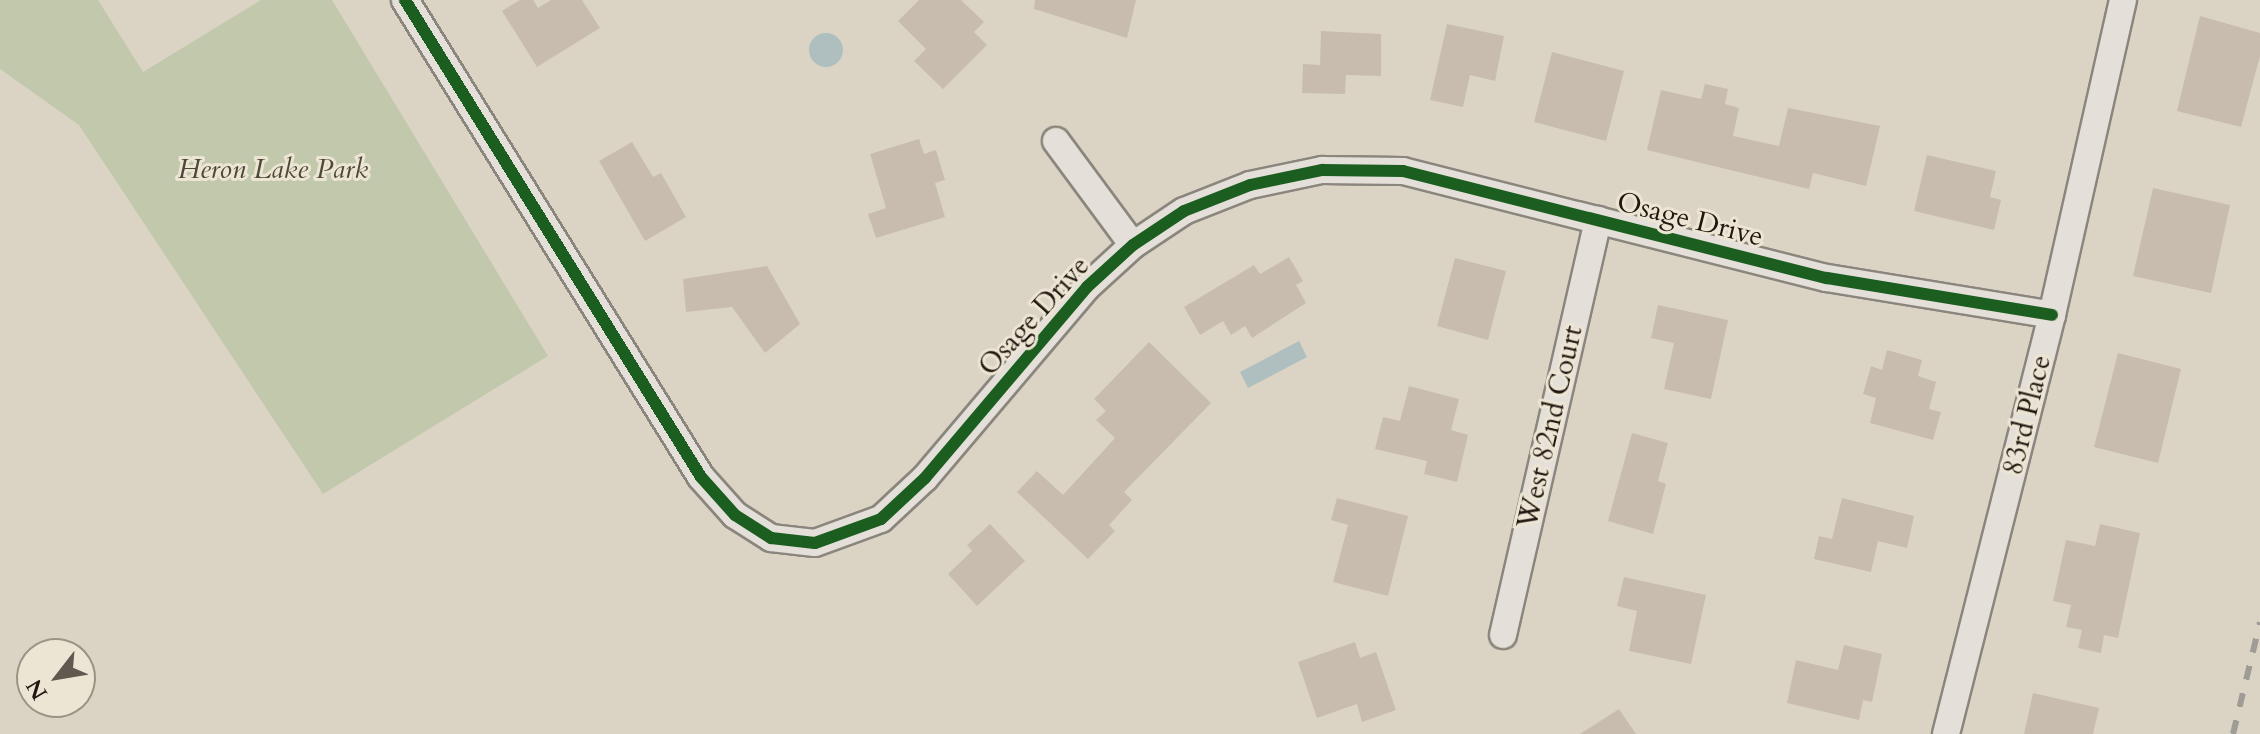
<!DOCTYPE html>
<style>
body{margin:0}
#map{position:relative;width:2260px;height:734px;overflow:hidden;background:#dbd4c5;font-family:Cardo,serif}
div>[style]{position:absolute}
.green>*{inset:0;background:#c2c8ab}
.water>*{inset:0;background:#afbfbf}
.round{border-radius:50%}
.building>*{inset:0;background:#c8bcaf}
.roads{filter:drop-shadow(2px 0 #8b867d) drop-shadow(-2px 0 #8b867d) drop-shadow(0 2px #8b867d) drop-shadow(0 -2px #8b867d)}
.street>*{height:26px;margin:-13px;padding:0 13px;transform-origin:13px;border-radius:13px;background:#e4e0d9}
.rail>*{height:6px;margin-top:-3px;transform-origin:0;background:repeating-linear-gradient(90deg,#9f9b95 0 14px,transparent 0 28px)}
.cycleway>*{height:12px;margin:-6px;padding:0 6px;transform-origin:6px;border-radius:6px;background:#1b5e20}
span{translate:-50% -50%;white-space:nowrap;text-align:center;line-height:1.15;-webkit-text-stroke:6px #ede5d4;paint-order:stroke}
.park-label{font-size:28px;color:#4b4938;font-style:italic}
.street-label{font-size:28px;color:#201710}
.north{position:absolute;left:16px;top:638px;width:80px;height:80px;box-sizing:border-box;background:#ede5d4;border:2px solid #9b9386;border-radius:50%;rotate:239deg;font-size:22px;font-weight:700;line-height:32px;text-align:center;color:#201710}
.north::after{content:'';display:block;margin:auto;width:28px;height:36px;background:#61594f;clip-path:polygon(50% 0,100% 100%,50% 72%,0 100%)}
</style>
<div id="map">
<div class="green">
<div style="clip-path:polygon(0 0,98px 0,143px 72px,261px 0,332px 0,548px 356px,323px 494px,79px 125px,0 69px)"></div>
</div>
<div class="water">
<div class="round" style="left:809px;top:33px;width:34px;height:34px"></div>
<div style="clip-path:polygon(1299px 341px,1307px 357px,1248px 388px,1240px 372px)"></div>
</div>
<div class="building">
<div style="clip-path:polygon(520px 0,533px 0,538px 8px,551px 0,582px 0,600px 28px,537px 67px,502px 11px)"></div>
<div style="clip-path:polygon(919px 0,961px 0,984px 22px,974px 32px,987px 45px,943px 89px,914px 61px,926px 49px,898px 21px)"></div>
<div style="clip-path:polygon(1035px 0,1136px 0,1127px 38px,1034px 9px)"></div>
<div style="clip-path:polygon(2200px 16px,2260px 33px,2260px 56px,2241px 127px,2177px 111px)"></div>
<div style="clip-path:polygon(1447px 24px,1504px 36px,1495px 81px,1470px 75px,1463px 107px,1430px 100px)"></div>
<div style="clip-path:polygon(1321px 31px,1381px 34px,1381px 76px,1346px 75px,1345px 94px,1302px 93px,1303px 64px,1320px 65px)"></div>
<div style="clip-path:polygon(1552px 52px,1624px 71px,1606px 141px,1534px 122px)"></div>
<div style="clip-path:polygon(1705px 84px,1728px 89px,1725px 104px,1739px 108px,1733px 136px,1779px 146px,1788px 108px,1880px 126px,1866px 186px,1813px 173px,1809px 189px,1647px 150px,1661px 90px,1701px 99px)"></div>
<div style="clip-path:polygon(919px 139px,924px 154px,936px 150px,945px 180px,935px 183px,945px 217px,876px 238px,868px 214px,886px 208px,870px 154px)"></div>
<div style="clip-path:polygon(632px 142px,653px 177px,661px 173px,686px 217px,645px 241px,599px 161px)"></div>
<div style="clip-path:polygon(1927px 155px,1996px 171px,1990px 197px,2001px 200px,1994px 230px,1914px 211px)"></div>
<div style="clip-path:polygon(2153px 188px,2230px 205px,2211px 293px,2133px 276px)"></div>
<div style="clip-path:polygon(1289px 257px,1303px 281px,1296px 285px,1306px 303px,1252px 338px,1245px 326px,1231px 335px,1223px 321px,1200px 335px,1184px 307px,1254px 265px,1260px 274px)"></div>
<div style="clip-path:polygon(1455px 258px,1506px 271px,1488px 340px,1437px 326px)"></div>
<div style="clip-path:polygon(767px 266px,800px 324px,765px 353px,732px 307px,686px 312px,683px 279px)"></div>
<div style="clip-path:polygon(1658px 305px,1728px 320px,1711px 399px,1664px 389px,1674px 343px,1651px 338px)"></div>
<div style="clip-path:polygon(1149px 342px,1211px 403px,1124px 492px,1132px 500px,1109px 525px,1115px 531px,1088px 559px,1017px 492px,1037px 471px,1063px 495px,1115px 438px,1096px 420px,1106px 411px,1094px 399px)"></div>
<div style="clip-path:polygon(1887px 350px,1922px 360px,1918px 376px,1936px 382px,1929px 409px,1941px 412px,1933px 440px,1870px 423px,1876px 398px,1863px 394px,1871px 366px,1882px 370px)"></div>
<div style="clip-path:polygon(2118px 353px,2181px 369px,2158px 463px,2094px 447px)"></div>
<div style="clip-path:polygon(1409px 386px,1459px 399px,1451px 430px,1468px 435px,1457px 482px,1424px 474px,1427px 461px,1375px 449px,1383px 417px,1400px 421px)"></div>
<div style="clip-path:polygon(1632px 433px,1668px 443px,1658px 481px,1666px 484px,1653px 534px,1608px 521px)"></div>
<div style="clip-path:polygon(1337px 498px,1408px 516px,1388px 596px,1333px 582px,1348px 525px,1331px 520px)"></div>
<div style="clip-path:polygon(1842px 498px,1914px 516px,1907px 548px,1878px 541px,1871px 572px,1814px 559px,1819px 536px,1832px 539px)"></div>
<div style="clip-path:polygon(990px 524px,1025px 561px,977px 606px,948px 574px,972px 551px,967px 545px)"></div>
<div style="clip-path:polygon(2100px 524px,2140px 533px,2118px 638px,2104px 635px,2101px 653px,2078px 648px,2082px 630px,2066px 627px,2071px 605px,2053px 601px,2066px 540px,2095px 546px)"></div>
<div style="clip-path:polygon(1624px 577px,1706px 595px,1691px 664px,1629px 651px,1637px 611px,1617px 606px)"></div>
<div style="clip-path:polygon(1355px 642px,1360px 658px,1376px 652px,1396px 710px,1362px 722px,1357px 704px,1317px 718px,1298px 662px)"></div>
<div style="clip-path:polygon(1844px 645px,1882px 654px,1872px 702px,1863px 700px,1859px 720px,1787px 703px,1796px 660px,1838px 670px)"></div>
<div style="clip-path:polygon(2033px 693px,2099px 708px,2093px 734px,2024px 734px)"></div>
<div style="clip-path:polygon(1619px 709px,1636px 734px,1580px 734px)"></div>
</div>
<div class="roads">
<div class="street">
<div style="left:405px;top:0;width:561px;rotate:58.18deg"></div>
<div style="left:701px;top:477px;width:51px;rotate:48.2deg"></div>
<div style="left:735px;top:515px;width:43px;rotate:32.6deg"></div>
<div style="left:771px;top:538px;width:44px;rotate:6.5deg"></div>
<div style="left:815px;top:543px;width:70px;rotate:-20deg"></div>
<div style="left:881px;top:519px;width:60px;rotate:-43deg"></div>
<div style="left:925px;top:478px;width:250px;rotate:-49.7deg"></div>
<div style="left:1087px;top:287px;width:62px;rotate:-42.4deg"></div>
<div style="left:1133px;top:245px;width:61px;rotate:-33.7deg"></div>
<div style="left:1184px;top:211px;width:71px;rotate:-21.5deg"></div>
<div style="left:1250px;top:185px;width:74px;rotate:-11.8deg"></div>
<div style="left:1322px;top:170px;width:81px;rotate:0.7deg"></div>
<div style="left:1403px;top:171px;width:437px;rotate:14.2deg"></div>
<div style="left:1827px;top:278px;width:228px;rotate:9.3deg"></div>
<div style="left:1056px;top:141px;width:129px;rotate:53.5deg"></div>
<div style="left:1503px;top:635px;width:426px;rotate:-77.1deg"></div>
<div style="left:1946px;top:734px;width:432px;rotate:-75.8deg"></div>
<div style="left:2052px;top:315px;width:323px;rotate:-77.3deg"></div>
</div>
</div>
<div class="rail">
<div style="left:2233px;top:734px;width:115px;rotate:-76.4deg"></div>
</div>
<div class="cycleway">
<div style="left:405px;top:0;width:561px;rotate:58.18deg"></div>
<div style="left:701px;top:477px;width:51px;rotate:48.2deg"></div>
<div style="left:735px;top:515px;width:43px;rotate:32.6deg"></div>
<div style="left:771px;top:538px;width:44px;rotate:6.5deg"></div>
<div style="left:815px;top:543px;width:70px;rotate:-20deg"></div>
<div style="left:881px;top:519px;width:60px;rotate:-43deg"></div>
<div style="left:925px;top:478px;width:250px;rotate:-49.7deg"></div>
<div style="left:1087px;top:287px;width:62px;rotate:-42.4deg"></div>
<div style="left:1133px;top:245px;width:61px;rotate:-33.7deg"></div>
<div style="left:1184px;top:211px;width:71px;rotate:-21.5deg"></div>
<div style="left:1250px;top:185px;width:74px;rotate:-11.8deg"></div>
<div style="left:1322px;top:170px;width:81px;rotate:0.7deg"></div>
<div style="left:1403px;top:171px;width:437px;rotate:14.2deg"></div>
<div style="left:1827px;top:278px;width:228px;rotate:9.3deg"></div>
</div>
<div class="park-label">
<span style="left:273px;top:169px">Heron Lake Park</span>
</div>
<div class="street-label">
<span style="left:1690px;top:219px;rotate:14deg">Osage Drive</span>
<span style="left:1034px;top:316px;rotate:-48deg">Osage Drive</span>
<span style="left:2027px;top:415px;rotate:-76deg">83rd Place</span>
<span style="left:1550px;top:427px;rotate:-77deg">West 82nd Court</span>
</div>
<div class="north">N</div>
</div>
